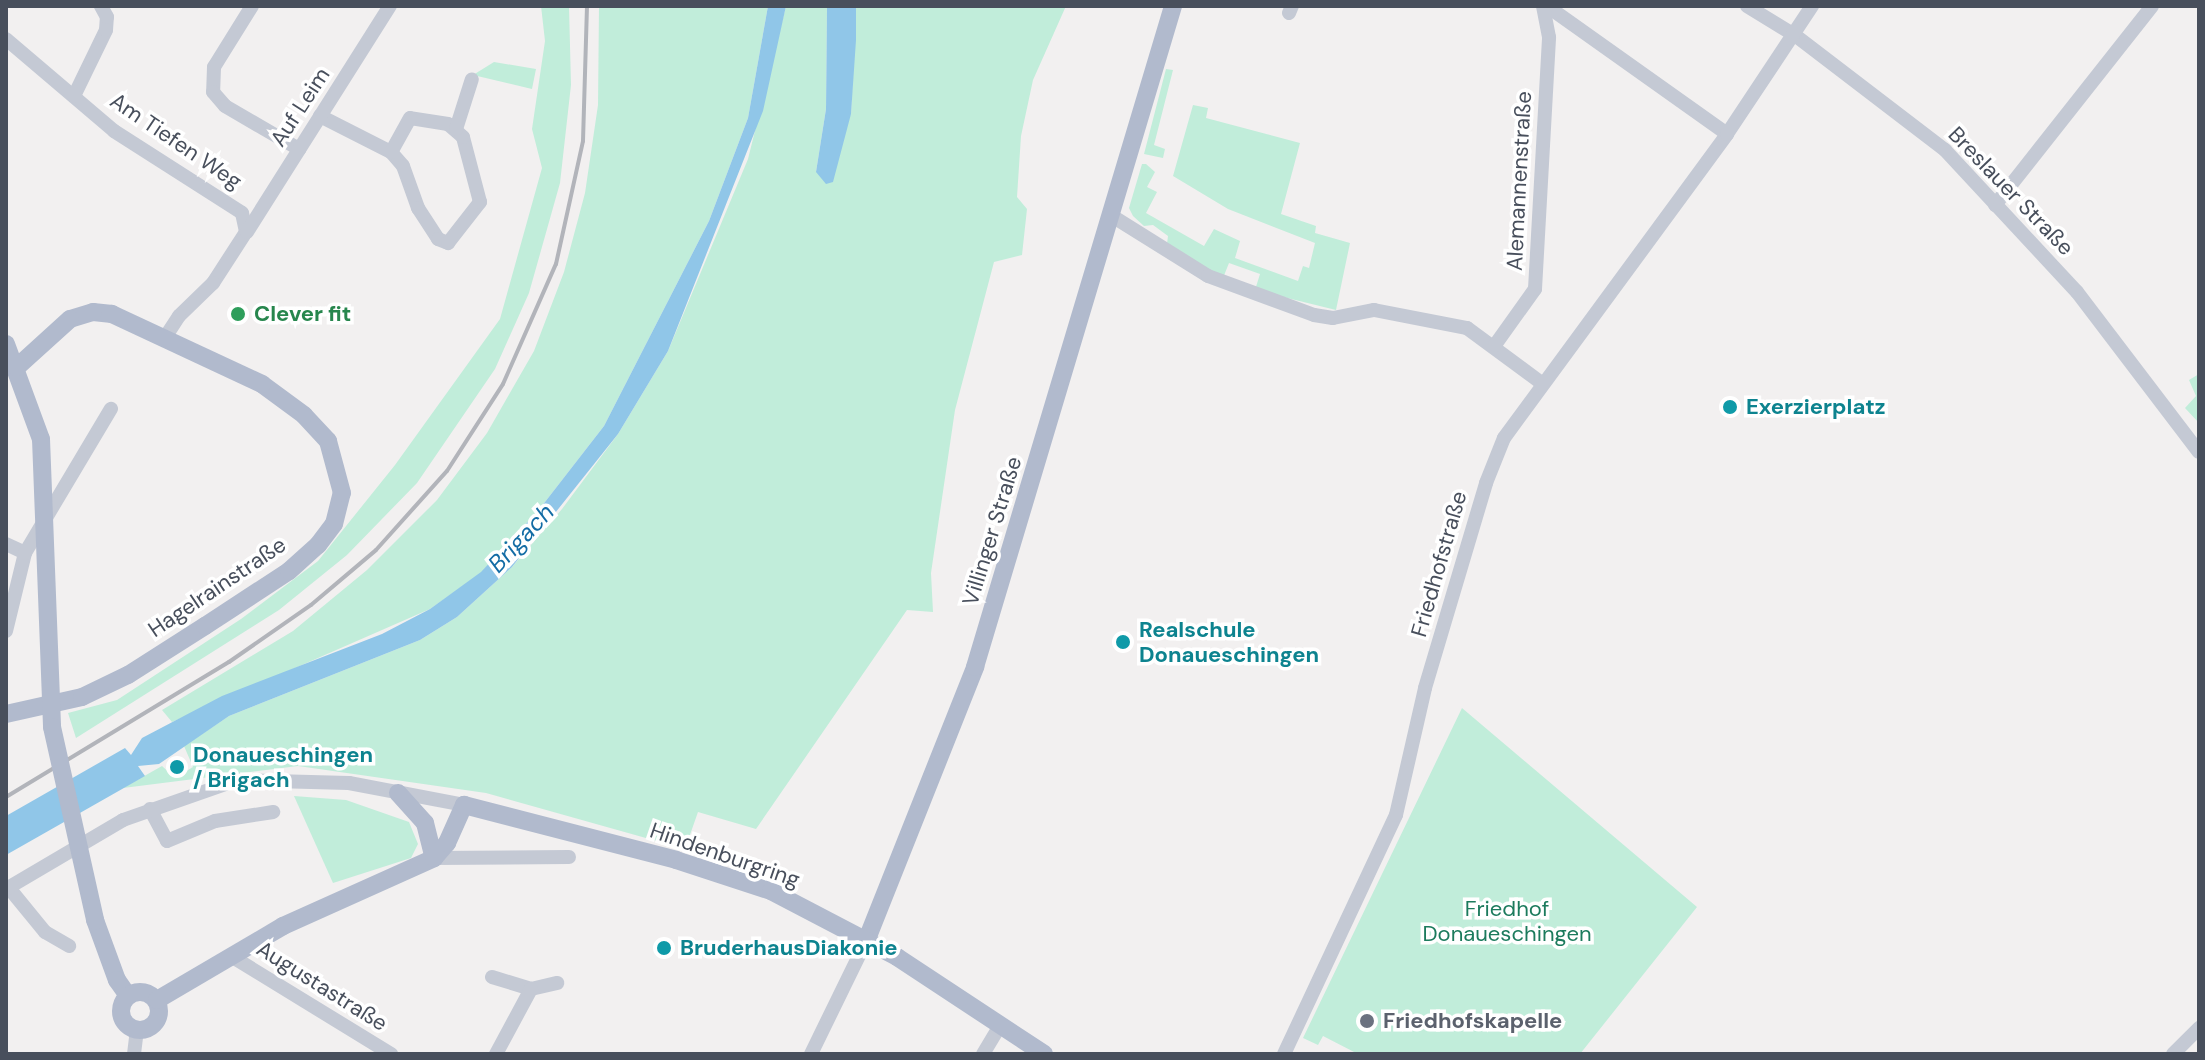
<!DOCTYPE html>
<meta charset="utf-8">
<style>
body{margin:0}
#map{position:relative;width:2205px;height:1060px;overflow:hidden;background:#f2f0f0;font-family:"DM Sans",sans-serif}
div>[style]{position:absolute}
.green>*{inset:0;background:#c1edda}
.water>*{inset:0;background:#90c6e8}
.minor>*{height:14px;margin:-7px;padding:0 7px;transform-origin:7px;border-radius:7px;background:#c4c9d4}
.major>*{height:18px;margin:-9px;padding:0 9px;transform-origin:9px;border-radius:9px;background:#b1bacd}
.major>.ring{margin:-9px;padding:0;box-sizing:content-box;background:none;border:18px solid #b1bacd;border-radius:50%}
.rail>*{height:4px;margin:-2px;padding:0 2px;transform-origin:2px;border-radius:2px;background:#b2b4ba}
.major-bridge>*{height:18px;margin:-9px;padding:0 9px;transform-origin:9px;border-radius:9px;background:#b1bacd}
.dots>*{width:22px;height:22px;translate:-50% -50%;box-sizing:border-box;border:4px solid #fff;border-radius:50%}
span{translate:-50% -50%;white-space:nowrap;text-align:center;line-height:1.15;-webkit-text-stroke:7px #fff;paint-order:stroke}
.street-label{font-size:22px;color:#484f5c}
.leisure-label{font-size:22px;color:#27864d;font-weight:700}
.left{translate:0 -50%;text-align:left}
.culture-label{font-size:22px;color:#0d838f;font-weight:700}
.park-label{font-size:22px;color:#1c7b5d}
.worship-label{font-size:22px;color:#5b616d;font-weight:700}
.water-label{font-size:24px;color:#136ca5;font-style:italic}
.frame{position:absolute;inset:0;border:8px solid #484f5c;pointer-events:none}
</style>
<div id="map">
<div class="green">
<div style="clip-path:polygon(541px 6px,569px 6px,571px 85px,560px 183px,529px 293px,495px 369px,417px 483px,347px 555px,279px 610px,76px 738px,68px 713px,117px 700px,241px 619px,318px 561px,395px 465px,500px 319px,542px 168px,532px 129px,545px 41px)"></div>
<div style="clip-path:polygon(599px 6px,768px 6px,748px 118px,709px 221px,604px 426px,538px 511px,481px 573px,430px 609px,172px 722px,162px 710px,293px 631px,367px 570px,437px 500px,487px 433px,534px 351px,564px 272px,585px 193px,598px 105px)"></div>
<div style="clip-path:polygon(786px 6px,827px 6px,826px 109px,816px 172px,851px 114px,856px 6px,1066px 6px,1033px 80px,1021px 136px,1017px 197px,1027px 209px,1022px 255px,994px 262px,955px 410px,931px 573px,933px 612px,907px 610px,756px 829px,698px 812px,685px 849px,486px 793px,298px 766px,123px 788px,162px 766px,175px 778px,193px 767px,184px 746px,229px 716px,420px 640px,457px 617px,512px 567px,562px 509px,618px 434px,668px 351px,748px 159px)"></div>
<div style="clip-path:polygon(494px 62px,536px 69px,532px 89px,473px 75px)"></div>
<div style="clip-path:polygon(1166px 69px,1173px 70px,1154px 145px,1165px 149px,1163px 158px,1144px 154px)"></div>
<div style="clip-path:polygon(1193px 105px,1208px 108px,1206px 118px,1300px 143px,1281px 214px,1316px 226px,1315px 233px,1350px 243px,1336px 310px,1255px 290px,1260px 274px,1229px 263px,1223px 278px,1167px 244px,1168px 236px,1153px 225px,1144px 226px,1133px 216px,1129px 208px,1142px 164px,1146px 164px,1155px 172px,1147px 187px,1157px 192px,1146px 213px,1204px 246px,1214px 229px,1240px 241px,1235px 258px,1298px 281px,1303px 266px,1309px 268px,1315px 243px,1228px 209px,1173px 176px)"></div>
<div style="clip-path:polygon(2199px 374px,2199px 423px,2185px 408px,2196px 396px,2189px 380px)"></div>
<div style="clip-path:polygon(1462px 708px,1697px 907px,1580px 1054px,1358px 1054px,1323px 1036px,1318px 1045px,1303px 1038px)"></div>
<div style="clip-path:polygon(294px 796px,346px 800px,409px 822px,418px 844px,411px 858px,333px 883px)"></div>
</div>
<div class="water">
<div style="clip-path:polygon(768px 6px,786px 6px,763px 111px,668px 351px,618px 434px,512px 567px,457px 617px,420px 640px,229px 716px,159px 764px,138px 766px,145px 776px,6px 855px,6px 816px,125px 748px,131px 755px,142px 738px,222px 696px,382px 634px,430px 609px,481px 572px,538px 511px,604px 426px,709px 221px,748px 118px)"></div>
<div style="clip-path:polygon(827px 6px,856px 6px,856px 40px,851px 114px,833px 182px,826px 184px,816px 172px,826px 109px)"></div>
</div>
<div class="minor">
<div style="left:252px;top:6px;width:72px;rotate:121.9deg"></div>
<div style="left:214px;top:67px;width:25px;rotate:92deg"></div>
<div style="left:213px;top:92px;width:18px;rotate:49deg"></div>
<div style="left:225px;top:106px;width:86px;rotate:30.2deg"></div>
<div style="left:1547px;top:6px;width:221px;rotate:35.4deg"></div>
<div style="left:1747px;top:6px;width:57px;rotate:31.5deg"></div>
<div style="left:1796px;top:36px;width:188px;rotate:37.4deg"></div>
<div style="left:1945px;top:150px;width:194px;rotate:47.1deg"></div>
<div style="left:2077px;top:292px;width:201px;rotate:52.7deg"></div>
<div style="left:1289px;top:13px;width:8px;rotate:-67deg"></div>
<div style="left:6px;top:39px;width:142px;rotate:40.4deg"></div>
<div style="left:114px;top:131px;width:152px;rotate:32.6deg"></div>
<div style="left:242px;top:213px;width:19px;rotate:78deg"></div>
<div style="left:246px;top:232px;width:61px;rotate:122.9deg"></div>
<div style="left:213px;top:283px;width:47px;rotate:135.9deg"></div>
<div style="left:179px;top:316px;width:24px;rotate:123deg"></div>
<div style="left:74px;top:96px;width:73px;rotate:-64.1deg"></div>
<div style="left:106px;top:30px;width:13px;rotate:-86deg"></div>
<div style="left:107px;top:17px;width:13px;rotate:-119deg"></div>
<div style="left:320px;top:116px;width:80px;rotate:26.9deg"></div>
<div style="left:391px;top:152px;width:18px;rotate:49deg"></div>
<div style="left:403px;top:166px;width:45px;rotate:70.3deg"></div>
<div style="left:418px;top:208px;width:37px;rotate:57deg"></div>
<div style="left:438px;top:239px;width:11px;rotate:22deg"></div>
<div style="left:448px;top:243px;width:52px;rotate:-52deg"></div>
<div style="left:480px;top:202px;width:67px;rotate:-104.7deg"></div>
<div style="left:463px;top:137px;width:20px;rotate:-139deg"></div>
<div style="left:448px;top:124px;width:38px;rotate:-171deg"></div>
<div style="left:410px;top:118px;width:39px;rotate:119deg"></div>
<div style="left:456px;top:129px;width:52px;rotate:-72.3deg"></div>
<div style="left:1995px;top:205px;width:253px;rotate:-51.7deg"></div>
<div style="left:1112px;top:216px;width:113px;rotate:32deg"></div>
<div style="left:1208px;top:276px;width:113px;rotate:20.2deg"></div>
<div style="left:1314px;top:315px;width:19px;rotate:9deg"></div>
<div style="left:1333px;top:318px;width:42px;rotate:-11deg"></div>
<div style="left:1374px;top:310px;width:95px;rotate:11deg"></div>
<div style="left:1467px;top:328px;width:94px;rotate:36.4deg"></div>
<div style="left:247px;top:232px;width:267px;rotate:-57.7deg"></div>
<div style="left:1495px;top:345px;width:69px;rotate:-54.5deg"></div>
<div style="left:1535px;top:289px;width:252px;rotate:-86.8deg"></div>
<div style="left:1549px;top:37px;width:32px;rotate:-101deg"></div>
<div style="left:6px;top:544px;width:21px;rotate:25deg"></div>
<div style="left:6px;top:631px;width:80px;rotate:-76.3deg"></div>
<div style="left:25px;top:553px;width:168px;rotate:-59.2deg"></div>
<div style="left:150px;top:809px;width:36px;rotate:62deg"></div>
<div style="left:167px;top:841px;width:52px;rotate:-22.6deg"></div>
<div style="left:215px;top:821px;width:59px;rotate:-8.8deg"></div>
<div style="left:434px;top:858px;width:135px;rotate:-0.4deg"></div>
<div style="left:9px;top:888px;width:57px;rotate:50.7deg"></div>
<div style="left:45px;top:932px;width:28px;rotate:30deg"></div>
<div style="left:6px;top:889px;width:136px;rotate:-30.5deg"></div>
<div style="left:123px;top:820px;width:121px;rotate:-19.3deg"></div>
<div style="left:237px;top:780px;width:112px;rotate:1.5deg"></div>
<div style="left:349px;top:783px;width:117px;rotate:10.8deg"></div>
<div style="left:231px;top:956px;width:188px;rotate:31.5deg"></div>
<div style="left:492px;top:977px;width:41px;rotate:17.1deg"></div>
<div style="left:531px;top:989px;width:27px;rotate:-13deg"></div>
<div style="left:134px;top:1054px;width:24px;rotate:-83deg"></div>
<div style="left:496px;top:1054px;width:74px;rotate:-61.7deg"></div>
<div style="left:811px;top:1054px;width:128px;rotate:-64deg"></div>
<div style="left:983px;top:1054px;width:33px;rotate:-59deg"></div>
<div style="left:1284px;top:1054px;width:264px;rotate:-64.9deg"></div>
<div style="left:1396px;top:815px;width:130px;rotate:-77.1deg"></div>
<div style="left:1425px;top:688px;width:214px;rotate:-73.4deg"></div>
<div style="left:1486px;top:483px;width:48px;rotate:-68.2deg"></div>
<div style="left:1504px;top:438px;width:377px;rotate:-53.7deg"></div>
<div style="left:1727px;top:134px;width:154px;rotate:-56.4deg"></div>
<div style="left:2173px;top:1054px;width:37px;rotate:-45deg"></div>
</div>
<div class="major">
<div style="left:6px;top:344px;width:101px;rotate:69.8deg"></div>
<div style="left:6px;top:714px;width:78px;rotate:-12.6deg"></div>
<div style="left:82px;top:697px;width:51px;rotate:-25.6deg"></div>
<div style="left:128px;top:675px;width:91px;rotate:-32.5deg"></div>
<div style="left:205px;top:626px;width:100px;rotate:-33.2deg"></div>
<div style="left:289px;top:571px;width:39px;rotate:-42deg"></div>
<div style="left:318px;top:545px;width:26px;rotate:-53deg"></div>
<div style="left:334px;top:524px;width:32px;rotate:-76deg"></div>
<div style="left:342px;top:493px;width:54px;rotate:-105.1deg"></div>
<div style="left:328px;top:441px;width:35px;rotate:-133deg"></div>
<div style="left:304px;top:415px;width:52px;rotate:-143.6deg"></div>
<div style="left:262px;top:384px;width:166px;rotate:-155deg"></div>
<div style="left:112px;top:314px;width:19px;rotate:-174deg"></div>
<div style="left:93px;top:312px;width:24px;rotate:163deg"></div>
<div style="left:70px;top:319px;width:72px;rotate:137.8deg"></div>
<div style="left:398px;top:793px;width:40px;rotate:48deg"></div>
<div style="left:425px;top:823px;width:36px;rotate:76deg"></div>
<div style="left:95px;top:920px;width:64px;rotate:69.9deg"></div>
<div style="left:117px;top:980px;width:19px;rotate:55deg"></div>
<div style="left:867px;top:939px;width:293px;rotate:-68.3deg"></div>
<div style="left:975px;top:667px;width:690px;rotate:-73.32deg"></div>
<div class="ring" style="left:121px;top:992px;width:20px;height:20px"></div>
<div style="left:157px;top:1000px;width:146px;rotate:-30.4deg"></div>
<div style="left:283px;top:926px;width:166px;rotate:-24.2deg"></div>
<div style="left:434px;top:858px;width:20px;rotate:-49deg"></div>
<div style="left:447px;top:843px;width:42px;rotate:-65.9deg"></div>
<div style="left:464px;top:805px;width:219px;rotate:14.5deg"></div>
<div style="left:676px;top:860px;width:100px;rotate:18.1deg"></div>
<div style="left:771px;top:891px;width:142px;rotate:27.6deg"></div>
<div style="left:897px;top:957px;width:176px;rotate:33.4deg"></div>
</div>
<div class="rail">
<div style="left:6px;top:797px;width:261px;rotate:-31.2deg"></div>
<div style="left:229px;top:662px;width:100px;rotate:-34.8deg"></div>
<div style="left:311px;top:605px;width:85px;rotate:-40.2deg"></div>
<div style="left:376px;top:550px;width:106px;rotate:-48.1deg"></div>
<div style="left:447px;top:471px;width:103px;rotate:-57.2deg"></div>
<div style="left:503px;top:384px;width:131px;rotate:-66.2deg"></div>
<div style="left:556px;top:264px;width:126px;rotate:-77.6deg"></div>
<div style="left:583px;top:141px;width:135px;rotate:-88.3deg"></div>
</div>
<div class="major-bridge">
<div style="left:41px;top:439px;width:288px;rotate:87.8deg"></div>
<div style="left:52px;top:727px;width:198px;rotate:77.4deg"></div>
</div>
<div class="dots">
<div style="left:238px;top:314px;background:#2e9e5b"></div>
<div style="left:1730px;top:407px;background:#0f9aa8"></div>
<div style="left:1123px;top:642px;background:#0f9aa8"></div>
<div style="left:177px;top:767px;background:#0f9aa8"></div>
<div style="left:664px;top:948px;background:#0f9aa8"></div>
<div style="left:1367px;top:1021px;background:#6b7280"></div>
</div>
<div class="street-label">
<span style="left:300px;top:107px;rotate:-57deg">Auf Leim</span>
<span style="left:176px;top:141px;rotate:34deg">Am Tiefen Weg</span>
<span style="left:1519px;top:181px;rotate:-87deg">Alemannenstraße</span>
<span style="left:2011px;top:191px;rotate:46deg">Breslauer Straße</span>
<span style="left:992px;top:531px;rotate:-73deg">Villinger Straße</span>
<span style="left:1439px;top:564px;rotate:-74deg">Friedhofstraße</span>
<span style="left:217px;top:587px;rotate:-34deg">Hagelrainstraße</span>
<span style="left:725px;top:855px;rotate:19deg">Hindenburgring</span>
<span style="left:322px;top:986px;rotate:32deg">Augustastraße</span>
</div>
<div class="leisure-label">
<span class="left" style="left:254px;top:314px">Clever fit</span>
</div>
<div class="culture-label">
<span class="left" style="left:1746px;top:407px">Exerzierplatz</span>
<span class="left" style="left:1139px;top:642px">Realschule<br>Donaueschingen</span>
<span class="left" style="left:193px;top:767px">Donaueschingen<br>/ Brigach</span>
<span class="left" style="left:680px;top:948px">BruderhausDiakonie</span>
</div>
<div class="park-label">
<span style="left:1507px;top:921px">Friedhof<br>Donaueschingen</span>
</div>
<div class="worship-label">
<span class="left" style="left:1383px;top:1021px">Friedhofskapelle</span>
</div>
<div class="water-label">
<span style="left:521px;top:538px;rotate:-47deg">Brigach</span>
</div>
<div class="frame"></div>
</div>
